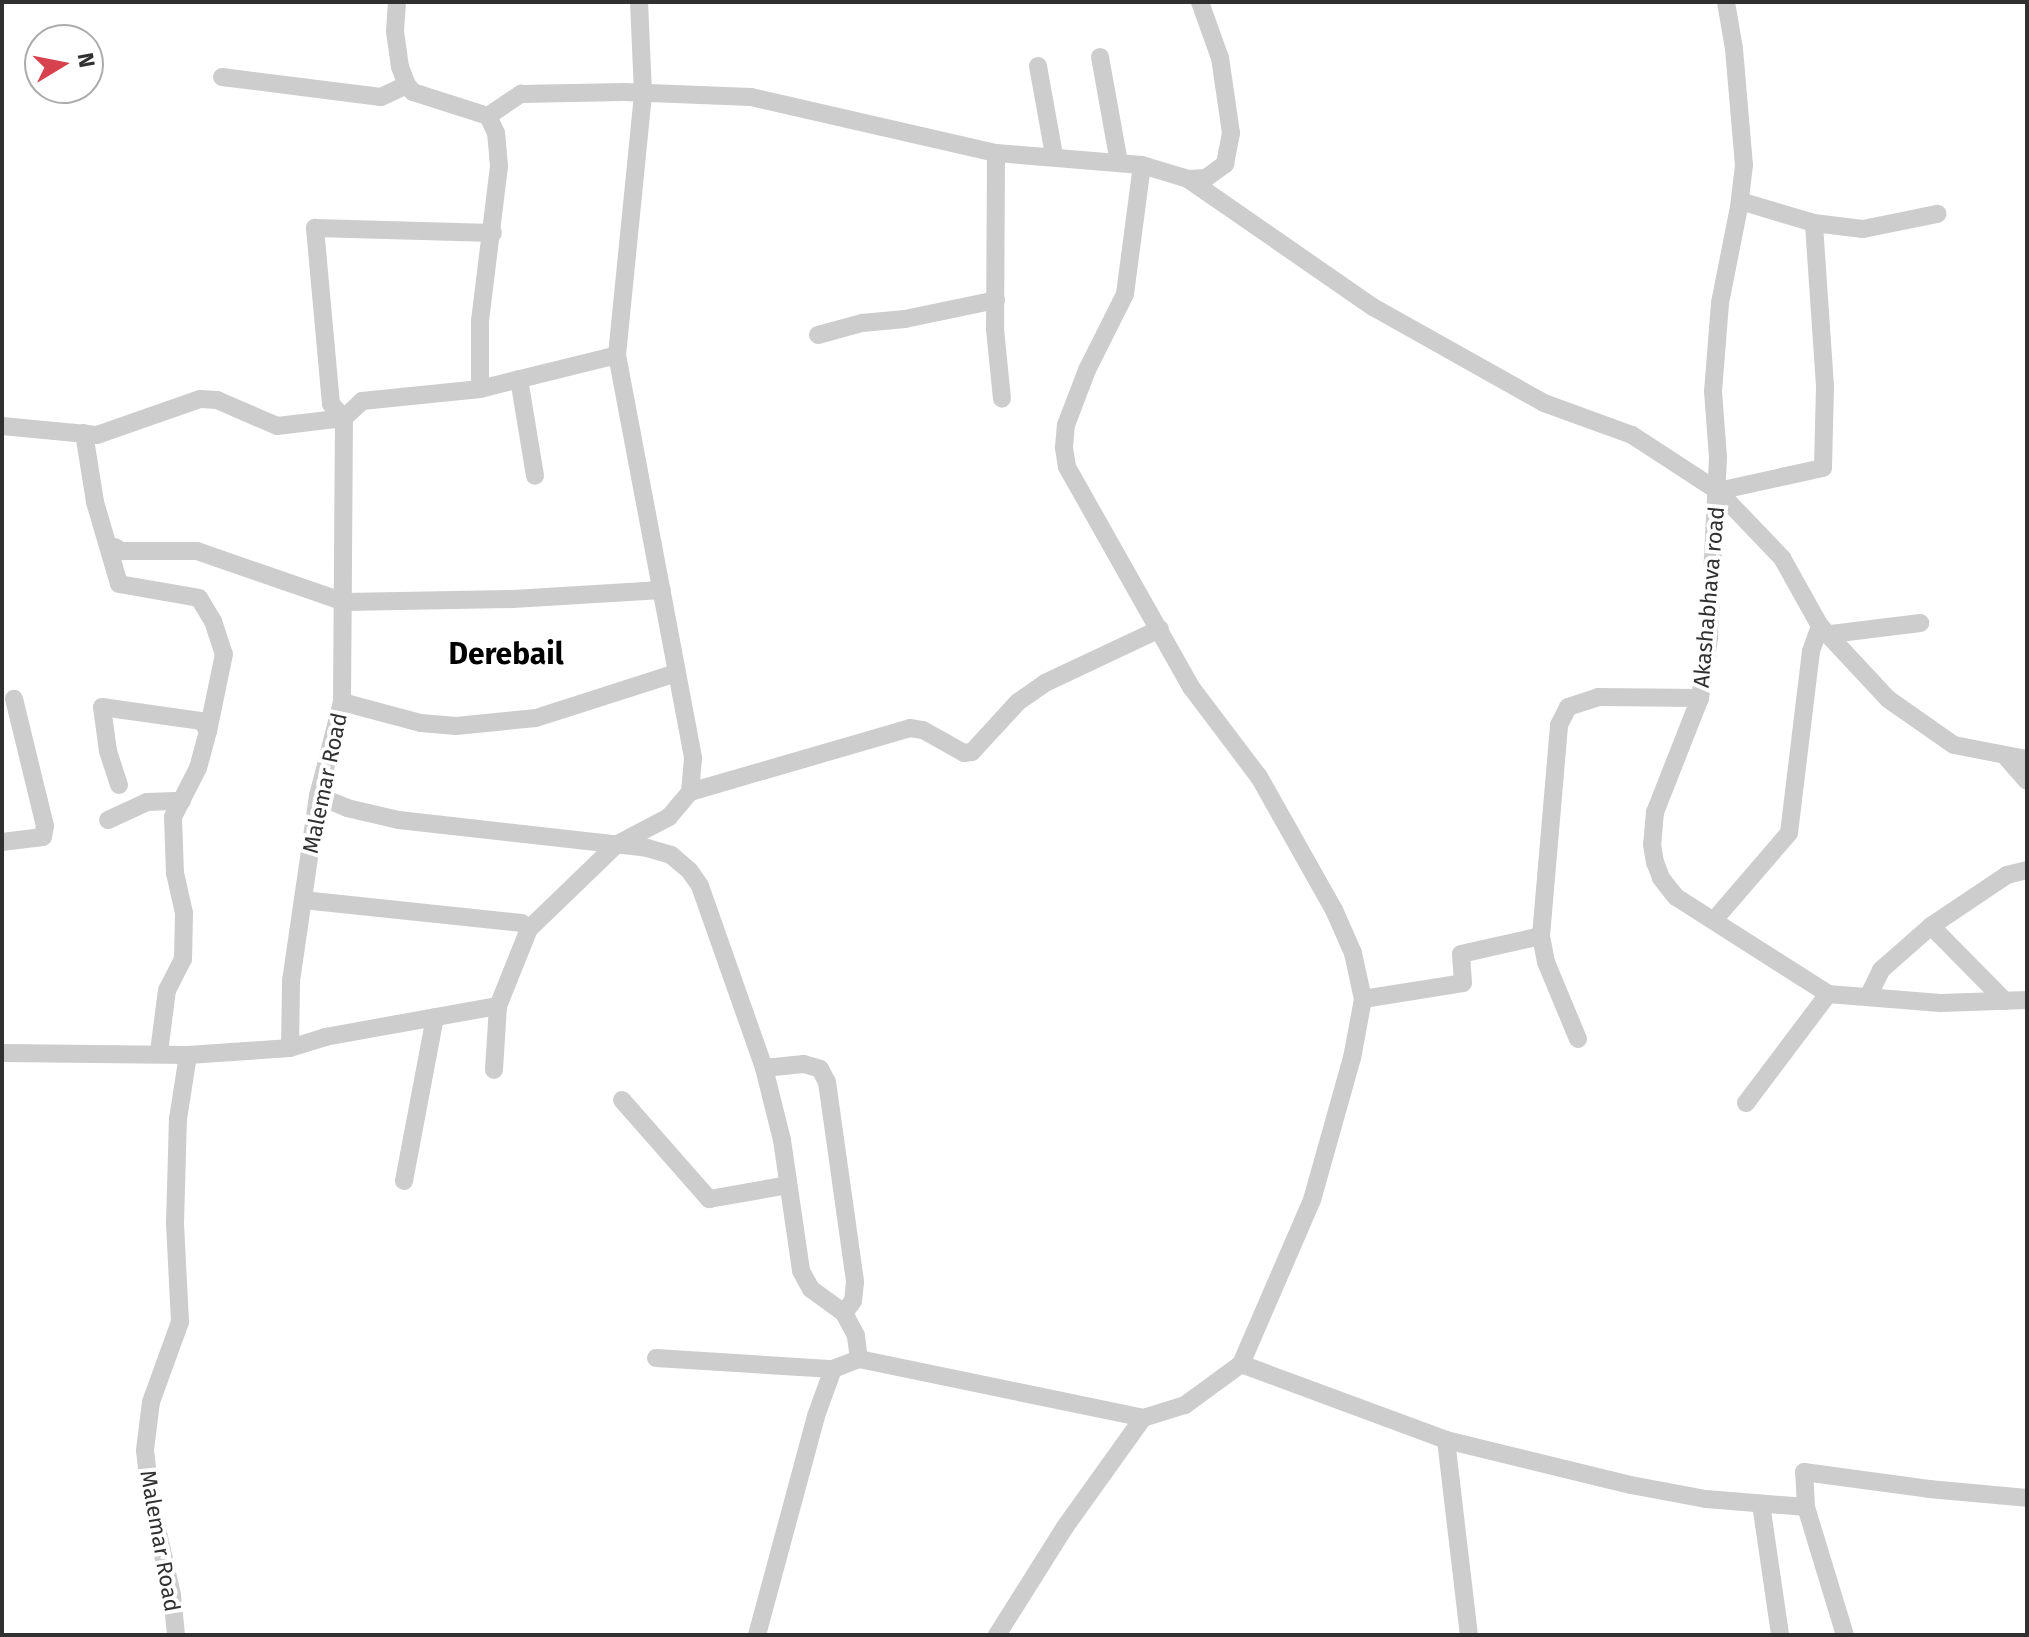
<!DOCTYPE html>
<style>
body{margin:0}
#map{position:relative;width:2029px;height:1637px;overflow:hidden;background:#fff;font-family:"Fira Sans",sans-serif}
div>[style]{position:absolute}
.minor>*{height:18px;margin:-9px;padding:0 9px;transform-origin:9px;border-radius:9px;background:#cdcdcd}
span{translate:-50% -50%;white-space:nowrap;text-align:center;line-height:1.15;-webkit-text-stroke:8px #fff;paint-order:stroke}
.street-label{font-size:22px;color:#303030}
.district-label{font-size:30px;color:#000;font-weight:700}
.frame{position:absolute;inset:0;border:4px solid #303030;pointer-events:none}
.north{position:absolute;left:24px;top:24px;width:80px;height:80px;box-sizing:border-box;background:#fff;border:2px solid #acacac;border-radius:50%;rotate:80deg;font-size:22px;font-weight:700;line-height:32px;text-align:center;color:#303030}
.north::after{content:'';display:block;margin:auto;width:28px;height:36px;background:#d6434e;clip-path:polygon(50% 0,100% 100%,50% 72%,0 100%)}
</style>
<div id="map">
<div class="minor">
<div style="left:1726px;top:2px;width:48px;rotate:80.3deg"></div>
<div style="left:1734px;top:49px;width:116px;rotate:85.1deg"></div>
<div style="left:1744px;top:165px;width:42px;rotate:96.8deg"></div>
<div style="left:1739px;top:207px;width:98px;rotate:101.2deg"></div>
<div style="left:1720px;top:303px;width:88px;rotate:94.5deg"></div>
<div style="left:1713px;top:391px;width:67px;rotate:85.7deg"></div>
<div style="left:1718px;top:458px;width:180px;rotate:92.9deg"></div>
<div style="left:1709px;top:638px;width:61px;rotate:98.5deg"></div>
<div style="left:1700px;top:698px;width:123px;rotate:111.5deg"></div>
<div style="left:1655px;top:812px;width:32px;rotate:95deg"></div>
<div style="left:1652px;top:844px;width:18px;rotate:81deg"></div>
<div style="left:1655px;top:862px;width:17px;rotate:69deg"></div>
<div style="left:1661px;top:878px;width:24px;rotate:52deg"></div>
<div style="left:1676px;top:897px;width:180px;rotate:32.5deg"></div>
<div style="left:1828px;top:994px;width:113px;rotate:4.6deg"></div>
<div style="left:1941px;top:1003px;width:86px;rotate:-2deg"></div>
<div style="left:1100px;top:57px;width:108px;rotate:79.8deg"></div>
<div style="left:1038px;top:66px;width:90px;rotate:79.8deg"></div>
<div style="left:222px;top:77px;width:160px;rotate:7.2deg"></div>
<div style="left:381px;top:97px;width:29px;rotate:-25deg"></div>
<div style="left:488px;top:116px;width:40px;rotate:-34deg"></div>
<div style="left:521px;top:94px;width:103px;rotate:-1.1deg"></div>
<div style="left:624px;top:92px;width:127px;rotate:2.3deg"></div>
<div style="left:751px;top:97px;width:251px;rotate:12.9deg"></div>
<div style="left:996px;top:153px;width:146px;rotate:4.7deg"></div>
<div style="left:1142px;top:165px;width:48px;rotate:16.9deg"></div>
<div style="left:1188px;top:179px;width:18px;rotate:-3deg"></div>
<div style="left:1206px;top:178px;width:24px;rotate:-36deg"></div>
<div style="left:1225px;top:164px;width:32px;rotate:-79deg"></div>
<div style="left:1231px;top:133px;width:76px;rotate:-98.3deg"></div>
<div style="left:1220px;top:58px;width:59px;rotate:-109.7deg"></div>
<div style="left:996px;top:153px;width:176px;rotate:90.3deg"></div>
<div style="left:995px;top:329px;width:70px;rotate:84.3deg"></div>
<div style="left:1188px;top:179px;width:225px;rotate:34.7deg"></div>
<div style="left:1373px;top:307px;width:196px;rotate:29.3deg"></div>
<div style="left:1544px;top:403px;width:94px;rotate:20deg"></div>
<div style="left:1632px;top:435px;width:103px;rotate:33.1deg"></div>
<div style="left:1718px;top:491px;width:93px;rotate:46.3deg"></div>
<div style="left:1782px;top:558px;width:78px;rotate:60.8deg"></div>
<div style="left:1820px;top:626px;width:100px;rotate:47deg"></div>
<div style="left:1888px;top:699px;width:80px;rotate:34.9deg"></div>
<div style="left:1954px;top:745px;width:74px;rotate:10.9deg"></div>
<div style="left:1740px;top:201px;width:77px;rotate:16.6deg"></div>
<div style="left:1814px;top:223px;width:49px;rotate:7deg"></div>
<div style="left:1863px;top:229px;width:76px;rotate:-11.5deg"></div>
<div style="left:818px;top:335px;width:46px;rotate:-15.3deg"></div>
<div style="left:862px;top:323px;width:43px;rotate:-5.3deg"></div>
<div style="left:905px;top:319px;width:93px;rotate:-11.8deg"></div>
<div style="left:617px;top:355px;width:263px;rotate:-84.3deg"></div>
<div style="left:643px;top:93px;width:91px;rotate:-92.5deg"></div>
<div style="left:519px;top:379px;width:98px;rotate:80.6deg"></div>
<div style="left:480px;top:389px;width:141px;rotate:-13.9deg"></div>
<div style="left:617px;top:355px;width:410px;rotate:79.3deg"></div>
<div style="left:693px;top:758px;width:34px;rotate:95deg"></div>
<div style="left:690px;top:792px;width:33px;rotate:130deg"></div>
<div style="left:669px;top:817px;width:60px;rotate:152.2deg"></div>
<div style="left:616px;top:845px;width:121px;rotate:136deg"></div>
<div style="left:529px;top:929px;width:83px;rotate:111.9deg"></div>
<div style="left:498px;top:1006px;width:64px;rotate:93.6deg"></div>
<div style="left:344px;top:418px;width:19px;rotate:-133deg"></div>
<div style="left:331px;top:404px;width:177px;rotate:-95.2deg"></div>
<div style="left:315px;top:228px;width:178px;rotate:1.6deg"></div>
<div style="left:2px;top:426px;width:95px;rotate:5.4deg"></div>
<div style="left:97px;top:435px;width:109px;rotate:-19.3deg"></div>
<div style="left:200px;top:399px;width:17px;rotate:3deg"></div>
<div style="left:217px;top:400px;width:65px;rotate:23.4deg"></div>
<div style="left:277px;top:426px;width:67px;rotate:-6.8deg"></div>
<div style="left:84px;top:433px;width:70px;rotate:80.9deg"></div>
<div style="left:95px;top:502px;width:85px;rotate:73.7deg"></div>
<div style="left:119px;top:584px;width:81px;rotate:9.9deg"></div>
<div style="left:199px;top:598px;width:27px;rotate:59deg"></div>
<div style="left:213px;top:621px;width:35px;rotate:72deg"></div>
<div style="left:224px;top:654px;width:79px;rotate:101.7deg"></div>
<div style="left:1718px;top:491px;width:107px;rotate:-12.4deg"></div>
<div style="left:1823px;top:468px;width:82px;rotate:-88.6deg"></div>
<div style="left:1825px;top:386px;width:163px;rotate:-93.9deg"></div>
<div style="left:115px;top:547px;width:7px;rotate:34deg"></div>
<div style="left:121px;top:551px;width:76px"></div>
<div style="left:197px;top:551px;width:156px;rotate:19.1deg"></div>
<div style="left:344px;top:602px;width:169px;rotate:-1deg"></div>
<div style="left:513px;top:599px;width:149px;rotate:-3.5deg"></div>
<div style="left:1831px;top:634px;width:90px;rotate:-7deg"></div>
<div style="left:342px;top:702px;width:82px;rotate:14.9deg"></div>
<div style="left:421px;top:723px;width:35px;rotate:5deg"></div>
<div style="left:456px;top:726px;width:80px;rotate:-5.7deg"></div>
<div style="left:536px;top:718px;width:147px;rotate:-17.8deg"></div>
<div style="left:2007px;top:758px;width:30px;rotate:49deg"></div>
<div style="left:119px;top:785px;width:36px;rotate:-108deg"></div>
<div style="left:108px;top:751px;width:44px;rotate:-97.8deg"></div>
<div style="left:102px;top:707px;width:101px;rotate:8deg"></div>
<div style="left:202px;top:721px;width:12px;rotate:59deg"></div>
<div style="left:208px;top:731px;width:38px;rotate:105deg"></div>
<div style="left:198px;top:768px;width:55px;rotate:117deg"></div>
<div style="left:173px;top:817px;width:56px;rotate:88deg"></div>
<div style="left:175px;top:873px;width:41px;rotate:77.3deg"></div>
<div style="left:184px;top:913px;width:46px;rotate:91.2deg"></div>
<div style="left:183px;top:959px;width:35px;rotate:117deg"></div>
<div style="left:167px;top:990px;width:63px;rotate:97.4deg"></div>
<div style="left:690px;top:792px;width:229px;rotate:-16.2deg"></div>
<div style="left:910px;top:728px;width:13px;rotate:9deg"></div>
<div style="left:923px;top:730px;width:47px;rotate:29.3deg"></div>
<div style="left:964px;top:753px;width:8px;rotate:-7deg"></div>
<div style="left:972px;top:752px;width:68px;rotate:-47.4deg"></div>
<div style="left:1018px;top:702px;width:33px;rotate:-35deg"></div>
<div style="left:1045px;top:683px;width:127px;rotate:-25.2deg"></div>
<div style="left:318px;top:796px;width:31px;rotate:22deg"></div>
<div style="left:347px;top:808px;width:53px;rotate:13deg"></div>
<div style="left:399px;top:820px;width:250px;rotate:6.4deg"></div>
<div style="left:647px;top:848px;width:25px;rotate:16deg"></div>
<div style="left:671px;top:855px;width:23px;rotate:40deg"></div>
<div style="left:689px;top:870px;width:19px;rotate:55deg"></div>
<div style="left:700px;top:886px;width:193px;rotate:70.6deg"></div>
<div style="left:764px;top:1068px;width:74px;rotate:76deg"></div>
<div style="left:782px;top:1140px;width:132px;rotate:81.7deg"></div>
<div style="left:801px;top:1271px;width:21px;rotate:61deg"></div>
<div style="left:811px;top:1289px;width:41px;rotate:36deg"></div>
<div style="left:844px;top:1313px;width:26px;rotate:62deg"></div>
<div style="left:856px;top:1336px;width:23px;rotate:83deg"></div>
<div style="left:859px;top:1359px;width:290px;rotate:11.7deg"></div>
<div style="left:1143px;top:1418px;width:44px;rotate:-17.2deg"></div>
<div style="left:1185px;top:1405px;width:69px;rotate:-36.2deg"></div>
<div style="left:1241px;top:1364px;width:179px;rotate:-66.6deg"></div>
<div style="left:1312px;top:1200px;width:148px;rotate:-74.3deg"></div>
<div style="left:1352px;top:1058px;width:60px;rotate:-79.4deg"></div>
<div style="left:1363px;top:999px;width:47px;rotate:-102.3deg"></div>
<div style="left:1353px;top:953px;width:47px;rotate:-113.8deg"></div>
<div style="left:1334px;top:910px;width:153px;rotate:-119.4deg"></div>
<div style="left:1259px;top:777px;width:113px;rotate:-127.1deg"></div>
<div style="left:1191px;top:687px;width:253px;rotate:-119.4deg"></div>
<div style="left:1067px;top:467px;width:20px;rotate:-99deg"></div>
<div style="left:1064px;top:447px;width:22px;rotate:-85deg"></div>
<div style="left:1066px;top:425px;width:59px;rotate:-69.1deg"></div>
<div style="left:1087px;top:370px;width:85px;rotate:-63.4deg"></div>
<div style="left:1125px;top:294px;width:130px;rotate:-82.5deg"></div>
<div style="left:108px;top:820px;width:43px;rotate:-24.8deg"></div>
<div style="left:147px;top:802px;width:35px;rotate:-2deg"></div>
<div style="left:2px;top:842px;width:41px;rotate:-7deg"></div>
<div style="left:43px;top:837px;width:11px;rotate:-80deg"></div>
<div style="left:45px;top:826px;width:131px;rotate:-103.7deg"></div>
<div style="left:303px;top:900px;width:220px;rotate:6deg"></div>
<div style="left:1715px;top:919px;width:113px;rotate:-49.3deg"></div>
<div style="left:1789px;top:833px;width:183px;rotate:-83.1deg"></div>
<div style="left:1811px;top:651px;width:27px;rotate:-70deg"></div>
<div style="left:1931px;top:926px;width:105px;rotate:45.4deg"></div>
<div style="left:1868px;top:997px;width:30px;rotate:-64deg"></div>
<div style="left:1881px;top:970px;width:67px;rotate:-41.3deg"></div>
<div style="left:1931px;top:926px;width:92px;rotate:-33.9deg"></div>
<div style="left:2007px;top:875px;width:21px;rotate:-14deg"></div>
<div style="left:1363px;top:999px;width:101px;rotate:-9.1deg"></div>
<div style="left:1463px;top:983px;width:29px;rotate:-94deg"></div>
<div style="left:1461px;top:954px;width:82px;rotate:-12.7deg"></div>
<div style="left:1578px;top:1039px;width:83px;rotate:-112.6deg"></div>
<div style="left:1546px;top:962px;width:26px;rotate:-101deg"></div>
<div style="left:1541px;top:936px;width:212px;rotate:-85.1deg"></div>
<div style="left:1559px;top:725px;width:20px;rotate:-63deg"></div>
<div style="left:1568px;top:707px;width:32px;rotate:-18deg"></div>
<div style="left:1598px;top:697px;width:102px;rotate:0.6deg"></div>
<div style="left:290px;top:1048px;width:37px;rotate:-17deg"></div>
<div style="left:325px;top:1037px;width:176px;rotate:-10.2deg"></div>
<div style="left:2px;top:1053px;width:186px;rotate:0.6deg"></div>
<div style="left:764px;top:1068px;width:40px;rotate:-5.7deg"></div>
<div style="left:804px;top:1064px;width:17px;rotate:17deg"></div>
<div style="left:820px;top:1069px;width:15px;rotate:62deg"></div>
<div style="left:827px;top:1082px;width:202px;rotate:82deg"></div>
<div style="left:855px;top:1282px;width:19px;rotate:96deg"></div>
<div style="left:853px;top:1301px;width:15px;rotate:127deg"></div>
<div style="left:622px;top:1100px;width:132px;rotate:48.7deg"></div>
<div style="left:709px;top:1199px;width:80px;rotate:-10deg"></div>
<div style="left:1746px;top:1103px;width:136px;rotate:-53deg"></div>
<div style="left:404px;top:1181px;width:167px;rotate:-79.3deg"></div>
<div style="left:656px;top:1358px;width:177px;rotate:3.6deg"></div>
<div style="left:1241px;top:1364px;width:219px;rotate:20.3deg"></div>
<div style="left:1446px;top:1440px;width:196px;rotate:83.3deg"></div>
<div style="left:1446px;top:1440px;width:190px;rotate:13.7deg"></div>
<div style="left:1631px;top:1485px;width:76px;rotate:10.6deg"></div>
<div style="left:1706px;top:1499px;width:100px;rotate:4.6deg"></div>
<div style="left:1806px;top:1507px;width:35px;rotate:-93deg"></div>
<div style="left:1804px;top:1472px;width:126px;rotate:7.7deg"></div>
<div style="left:1929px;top:1489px;width:98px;rotate:5.2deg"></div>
<div style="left:1761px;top:1504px;width:132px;rotate:81.7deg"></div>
<div style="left:1806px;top:1507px;width:134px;rotate:73.1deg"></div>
<div style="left:176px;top:1635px;width:40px;rotate:-95.7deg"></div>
<div style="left:172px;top:1595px;width:95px;rotate:-102.7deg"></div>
<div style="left:151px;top:1502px;width:52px;rotate:-96.6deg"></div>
<div style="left:145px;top:1450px;width:48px;rotate:-82.9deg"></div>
<div style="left:151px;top:1402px;width:85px;rotate:-70.1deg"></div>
<div style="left:180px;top:1322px;width:98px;rotate:-92.9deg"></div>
<div style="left:175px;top:1224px;width:105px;rotate:-88.4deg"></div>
<div style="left:178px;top:1119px;width:65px;rotate:-81.1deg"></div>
<div style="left:188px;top:1055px;width:102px;rotate:-3.9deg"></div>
<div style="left:290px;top:1048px;width:67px;rotate:-89.1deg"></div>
<div style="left:291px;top:981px;width:187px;rotate:-81.7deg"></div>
<div style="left:318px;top:796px;width:97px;rotate:-75.7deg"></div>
<div style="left:342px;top:702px;width:284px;rotate:-89.6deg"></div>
<div style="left:344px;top:418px;width:25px;rotate:-43deg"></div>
<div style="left:362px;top:401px;width:119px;rotate:-5.8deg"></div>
<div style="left:480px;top:389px;width:68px;rotate:-90deg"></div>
<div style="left:480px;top:321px;width:156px;rotate:-83deg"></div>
<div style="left:499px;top:166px;width:33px;rotate:-95deg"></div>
<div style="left:496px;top:133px;width:19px;rotate:-115deg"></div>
<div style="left:488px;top:116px;width:79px;rotate:-162.3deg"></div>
<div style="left:413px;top:92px;width:9px;rotate:-131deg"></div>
<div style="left:407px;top:85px;width:19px;rotate:-111deg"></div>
<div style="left:400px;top:67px;width:36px;rotate:-98deg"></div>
<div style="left:395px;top:31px;width:29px;rotate:-86deg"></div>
<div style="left:757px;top:1635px;width:227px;rotate:-74.9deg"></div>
<div style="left:816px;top:1416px;width:50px;rotate:-70.1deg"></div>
<div style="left:833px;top:1369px;width:28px;rotate:-21deg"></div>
<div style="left:997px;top:1635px;width:128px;rotate:-57.8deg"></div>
<div style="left:1065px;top:1527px;width:134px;rotate:-54.4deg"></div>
</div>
<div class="street-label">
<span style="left:1709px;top:597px;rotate:-85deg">Akashabhava road</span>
<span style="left:325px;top:783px;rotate:-78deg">Malemar Road</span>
<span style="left:160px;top:1541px;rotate:80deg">Malemar Road</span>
</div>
<div class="district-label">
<span style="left:506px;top:654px">Derebail</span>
</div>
<div class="frame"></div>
<div class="north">N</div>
</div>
